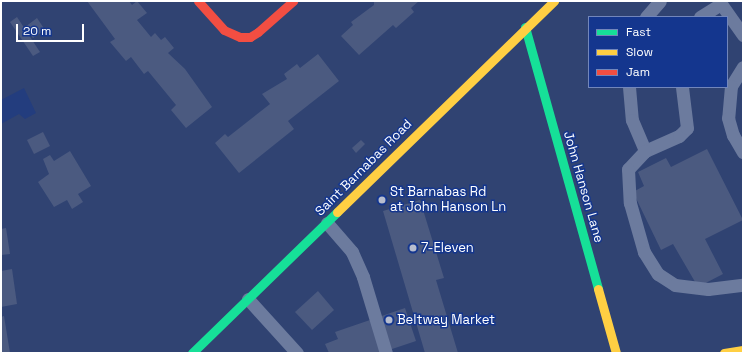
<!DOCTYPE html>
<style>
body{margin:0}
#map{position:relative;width:744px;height:354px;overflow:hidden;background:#304372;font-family:"Space Grotesk",sans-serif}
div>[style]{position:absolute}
.water>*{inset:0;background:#233d7e}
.building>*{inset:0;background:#4b5a80}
.lane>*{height:13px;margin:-6.5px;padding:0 6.5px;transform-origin:6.5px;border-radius:6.5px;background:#6c7b9e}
.fast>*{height:9px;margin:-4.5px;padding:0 4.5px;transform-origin:4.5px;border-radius:4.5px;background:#16e098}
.slow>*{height:9px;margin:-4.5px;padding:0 4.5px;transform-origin:4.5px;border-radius:4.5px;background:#ffcf43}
.jam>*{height:9px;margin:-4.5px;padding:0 4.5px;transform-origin:4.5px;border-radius:4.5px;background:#f24e42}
.dots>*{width:11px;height:11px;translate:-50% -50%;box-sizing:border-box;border:2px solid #14368e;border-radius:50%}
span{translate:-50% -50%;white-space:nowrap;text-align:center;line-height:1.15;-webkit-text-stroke:3px #14368e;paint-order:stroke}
.street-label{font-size:13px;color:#fff}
.poi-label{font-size:13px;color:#fff}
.left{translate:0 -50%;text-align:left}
.frame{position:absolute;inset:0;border:2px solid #fff;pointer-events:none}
.legend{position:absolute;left:588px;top:16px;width:140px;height:72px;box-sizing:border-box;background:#14368e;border:1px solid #7286bb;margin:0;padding:5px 7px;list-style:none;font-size:12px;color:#fff}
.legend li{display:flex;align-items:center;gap:8px;height:20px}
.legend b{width:20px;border:1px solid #7286bb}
.scale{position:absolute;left:16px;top:24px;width:68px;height:18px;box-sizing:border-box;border:2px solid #fff;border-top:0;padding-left:5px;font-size:12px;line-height:14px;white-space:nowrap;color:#fff;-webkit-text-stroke:3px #14368e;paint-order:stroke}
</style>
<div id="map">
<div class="water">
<div style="clip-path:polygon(24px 88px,36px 113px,25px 119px,19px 114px,1px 124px,1px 100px)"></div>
</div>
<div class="building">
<div style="clip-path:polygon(87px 1px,129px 1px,132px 5px,137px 1px,147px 13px,137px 20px,151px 37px,155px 33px,161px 40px,165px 37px,174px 48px,168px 53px,185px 69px,212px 107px,186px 128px,171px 110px,176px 105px,148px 71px,144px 74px,131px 57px,126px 61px,110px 42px,115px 39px)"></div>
<div style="clip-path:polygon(374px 1px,419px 1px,411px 8px,414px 12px,396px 28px,393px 25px,359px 55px,341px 36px,353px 25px,351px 22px,374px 5px)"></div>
<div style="clip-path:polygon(17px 17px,40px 52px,33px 56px,10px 22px)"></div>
<div style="clip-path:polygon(37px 18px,45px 30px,33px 38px,25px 27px)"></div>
<div style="clip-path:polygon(318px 54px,339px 81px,288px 121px,294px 129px,239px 173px,215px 143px,225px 134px,228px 137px,270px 104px,262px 94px,287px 79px,284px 74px,297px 64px,300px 68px)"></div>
<div style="clip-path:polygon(43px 132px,50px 146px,34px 154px,27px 140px)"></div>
<div style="clip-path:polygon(361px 140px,365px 144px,356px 153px,352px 148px)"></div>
<div style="clip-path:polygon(707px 149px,743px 220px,705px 239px,723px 274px,698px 287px,673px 244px,661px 250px,633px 192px,644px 186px,638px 172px,666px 158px,671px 167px)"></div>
<div style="clip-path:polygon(70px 151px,91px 186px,78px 194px,83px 202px,72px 209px,67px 200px,54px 207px,38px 182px,49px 174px,43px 159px,50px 155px,54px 161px)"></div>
<div style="clip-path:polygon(420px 200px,444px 278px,436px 280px,458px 353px,425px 353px,383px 211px)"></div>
<div style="clip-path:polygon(6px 228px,10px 254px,1px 255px,1px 229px)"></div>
<div style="clip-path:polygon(12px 269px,17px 304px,1px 307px,1px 271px)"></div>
<div style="clip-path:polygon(318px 291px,334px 310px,312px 330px,295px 312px)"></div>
<div style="clip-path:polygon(405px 308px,416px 341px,380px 353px,329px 353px,325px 344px,338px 339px,335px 332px)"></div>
<div style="clip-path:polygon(4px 316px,10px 353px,1px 353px,1px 317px)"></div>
</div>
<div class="lane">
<div style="left:719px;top:1px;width:42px;rotate:54.8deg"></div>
<div style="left:646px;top:17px;width:21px;rotate:-49deg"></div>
<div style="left:700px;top:17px;width:25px;rotate:-32deg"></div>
<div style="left:743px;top:67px;width:22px;rotate:122deg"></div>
<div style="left:731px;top:86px;width:32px;rotate:95deg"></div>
<div style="left:728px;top:118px;width:18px;rotate:74deg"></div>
<div style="left:733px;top:135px;width:20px;rotate:60deg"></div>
<div style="left:629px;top:87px;width:33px;rotate:85deg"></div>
<div style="left:632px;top:120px;width:34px;rotate:67deg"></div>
<div style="left:645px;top:151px;width:37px;rotate:-24deg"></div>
<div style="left:679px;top:136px;width:11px;rotate:-45deg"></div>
<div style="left:687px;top:128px;width:41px;rotate:-97deg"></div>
<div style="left:645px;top:151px;width:25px;rotate:133deg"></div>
<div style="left:628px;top:169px;width:34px;rotate:87deg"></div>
<div style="left:630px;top:203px;width:51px;rotate:74.1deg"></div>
<div style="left:644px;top:252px;width:26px;rotate:58deg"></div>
<div style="left:658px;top:274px;width:20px;rotate:33deg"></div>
<div style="left:675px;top:285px;width:33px;rotate:7deg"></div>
<div style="left:708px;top:289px;width:35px;rotate:-7deg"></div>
<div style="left:327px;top:223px;width:38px;rotate:49deg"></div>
<div style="left:352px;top:252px;width:27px;rotate:66deg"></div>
<div style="left:363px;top:277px;width:79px;rotate:73.2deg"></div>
<div style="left:248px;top:299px;width:73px;rotate:47.8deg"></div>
</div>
<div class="fast">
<div style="left:525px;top:27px;width:272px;rotate:74.4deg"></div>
<div style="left:192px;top:353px;width:202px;rotate:-44.2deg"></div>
</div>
<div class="slow">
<div style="left:337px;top:212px;width:303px;rotate:-44.2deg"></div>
<div style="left:598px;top:289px;width:66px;rotate:74.3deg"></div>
<div style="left:724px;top:353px;width:19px;rotate:-9deg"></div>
</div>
<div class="jam">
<div style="left:198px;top:1px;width:39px;rotate:48deg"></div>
<div style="left:224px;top:30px;width:17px;rotate:24deg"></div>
<div style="left:240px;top:37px;width:10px"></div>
<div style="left:250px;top:37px;width:9px;rotate:-32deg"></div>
<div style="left:258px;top:32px;width:47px;rotate:-41.5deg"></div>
</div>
<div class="dots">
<div style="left:382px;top:200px;background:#b7bdce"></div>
<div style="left:413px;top:248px;background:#b7bdce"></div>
<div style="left:389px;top:320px;background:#b7bdce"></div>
</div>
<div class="street-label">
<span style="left:364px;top:168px;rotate:-45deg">Saint Barnabas Road</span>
<span style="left:583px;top:187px;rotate:74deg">John Hanson Lane</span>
</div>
<div class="poi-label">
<span class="left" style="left:390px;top:200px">St Barnabas Rd<br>at John Hanson Ln</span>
<span class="left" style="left:421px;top:248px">7-Eleven</span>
<span class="left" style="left:397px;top:320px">Beltway Market</span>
</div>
<div class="frame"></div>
<ul class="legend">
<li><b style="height:5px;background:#16e098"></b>Fast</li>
<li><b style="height:5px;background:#ffcf43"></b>Slow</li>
<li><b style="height:5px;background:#f24e42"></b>Jam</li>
</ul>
<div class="scale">20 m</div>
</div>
